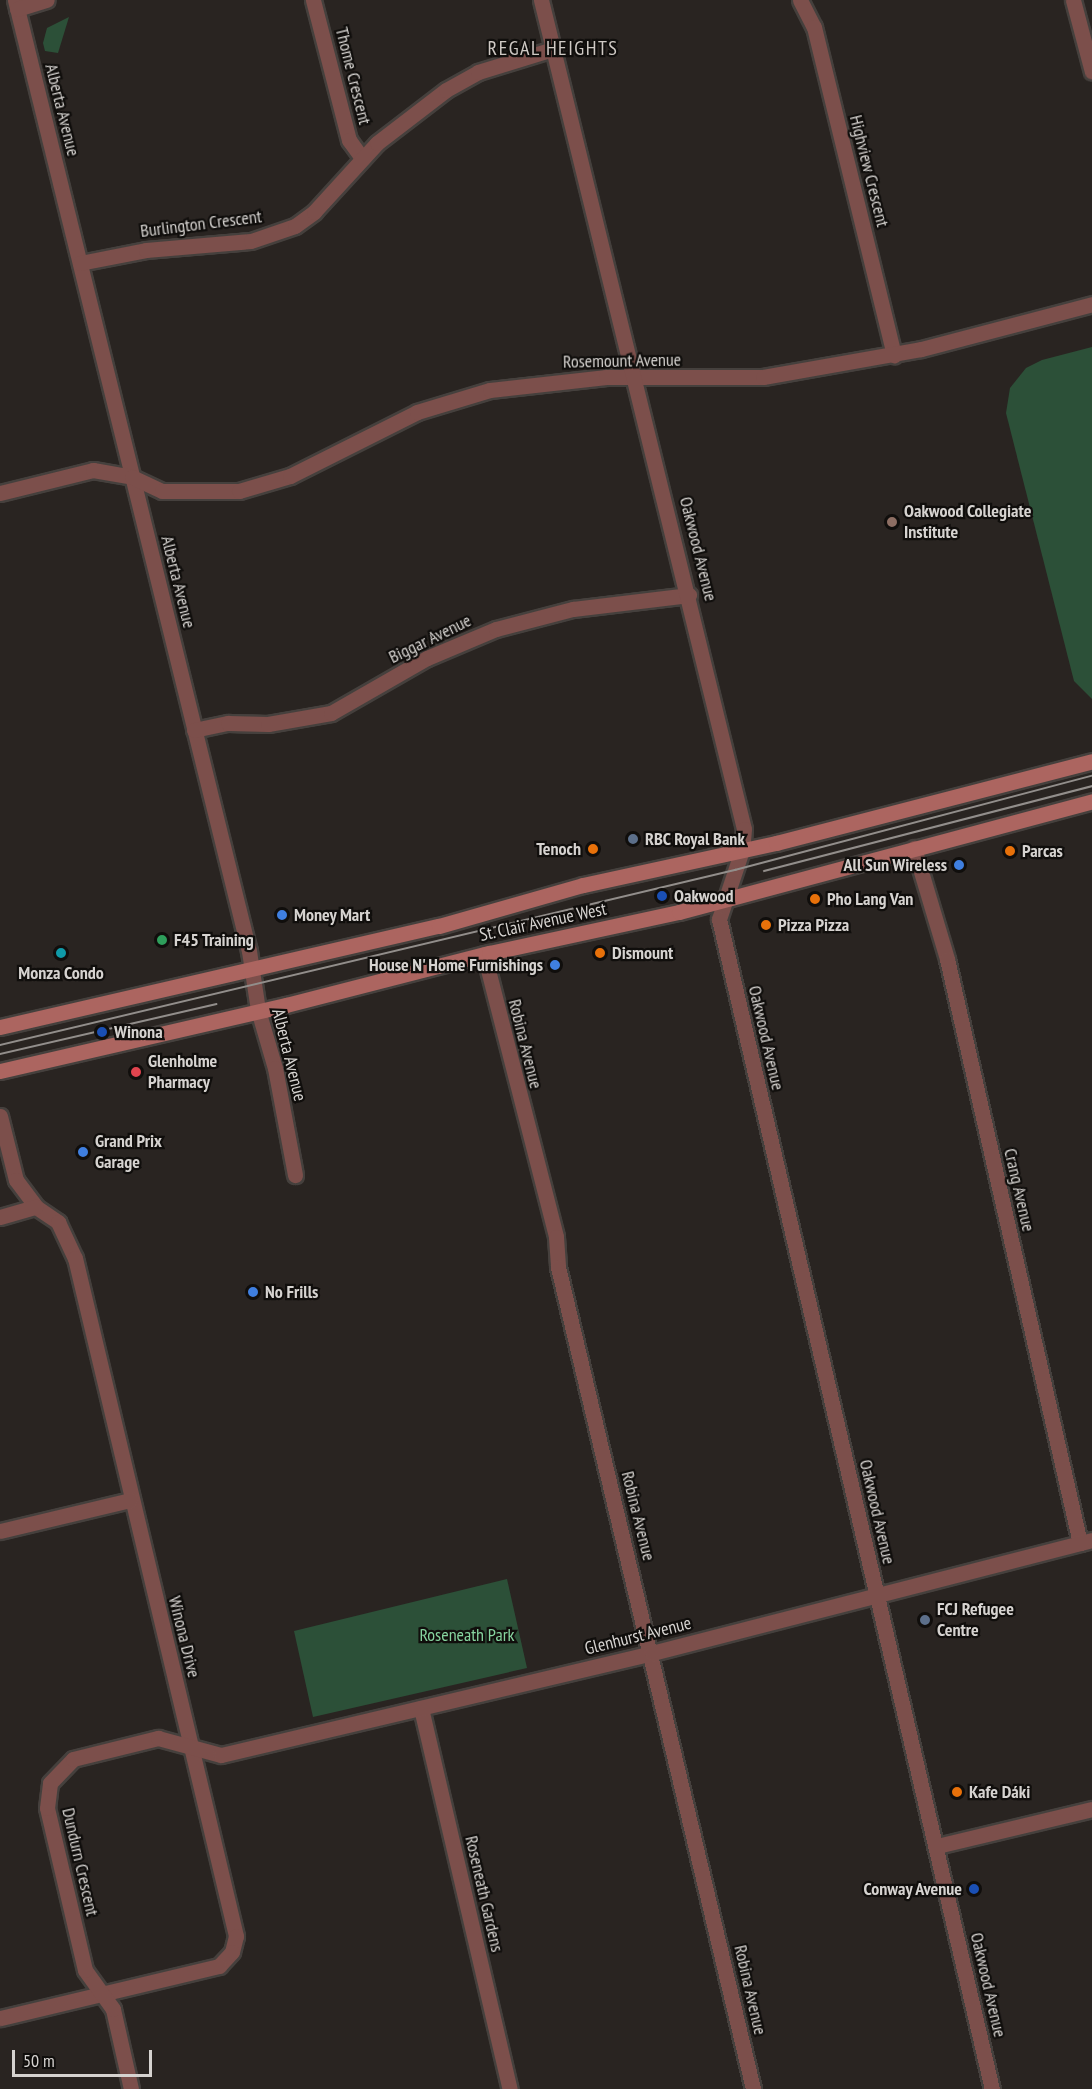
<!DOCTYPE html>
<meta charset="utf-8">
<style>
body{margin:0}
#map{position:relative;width:1092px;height:2089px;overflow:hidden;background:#292421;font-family:"PT Sans Narrow",sans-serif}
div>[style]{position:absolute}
.green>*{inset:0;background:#2c5038}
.roads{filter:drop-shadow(2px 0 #45403d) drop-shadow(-2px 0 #45403d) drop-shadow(0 2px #45403d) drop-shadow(0 -2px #45403d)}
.minor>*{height:15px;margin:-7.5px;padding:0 7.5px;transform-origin:7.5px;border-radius:7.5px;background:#7c4f4b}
.tertiary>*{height:15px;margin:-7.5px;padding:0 7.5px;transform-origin:7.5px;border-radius:7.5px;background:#7c4f4b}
.secondary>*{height:15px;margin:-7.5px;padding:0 7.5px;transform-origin:7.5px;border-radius:7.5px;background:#ac6560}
.tram>*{height:1.5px;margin:-0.75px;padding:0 0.75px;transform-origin:0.75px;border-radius:0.75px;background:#928e8b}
.dots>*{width:16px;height:16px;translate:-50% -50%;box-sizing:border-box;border:3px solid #100e0c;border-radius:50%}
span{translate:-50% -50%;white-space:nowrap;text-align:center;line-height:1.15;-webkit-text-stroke:4.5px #100e0c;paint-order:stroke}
.street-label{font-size:18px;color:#d6d3d0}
.poi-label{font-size:18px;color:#d6d3d0;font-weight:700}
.left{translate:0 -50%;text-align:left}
.right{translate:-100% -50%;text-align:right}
.park-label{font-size:18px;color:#86d49f}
.neighbourhood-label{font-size:20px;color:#cfc9c4;letter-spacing:1.5px}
.scale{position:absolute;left:12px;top:2050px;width:140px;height:27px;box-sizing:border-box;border:3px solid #d6d3d0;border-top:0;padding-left:8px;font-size:18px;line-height:21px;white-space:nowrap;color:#d6d3d0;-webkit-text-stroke:4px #100e0c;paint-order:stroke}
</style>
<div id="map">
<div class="green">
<div style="clip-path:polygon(69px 17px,58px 53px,45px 51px,43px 43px,47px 28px)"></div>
<div style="clip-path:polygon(1092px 347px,1092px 699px,1074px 681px,1006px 413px,1010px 388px,1026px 368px,1042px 360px)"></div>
<div style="clip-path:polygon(507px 1579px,527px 1668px,313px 1717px,294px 1631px)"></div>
</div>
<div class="roads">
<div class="minor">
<div style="left:15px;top:0;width:979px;rotate:76.18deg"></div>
<div style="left:249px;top:951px;width:60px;rotate:81.3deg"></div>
<div style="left:258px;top:1010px;width:60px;rotate:73.7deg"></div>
<div style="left:275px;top:1068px;width:109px;rotate:79.4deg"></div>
<div style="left:313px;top:0;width:145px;rotate:75.6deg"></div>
<div style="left:349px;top:140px;width:22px;rotate:54deg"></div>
<div style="left:800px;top:0;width:30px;rotate:63deg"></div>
<div style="left:814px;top:27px;width:338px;rotate:76.3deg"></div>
<div style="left:1073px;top:0;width:74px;rotate:75.2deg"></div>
<div style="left:17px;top:9px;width:31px;rotate:-17deg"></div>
<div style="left:80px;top:263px;width:67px;rotate:-11.1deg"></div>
<div style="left:146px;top:250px;width:105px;rotate:-4.9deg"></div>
<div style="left:251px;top:241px;width:46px;rotate:-18.8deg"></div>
<div style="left:295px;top:226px;width:24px;rotate:-36deg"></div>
<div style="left:314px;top:212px;width:93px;rotate:-47.6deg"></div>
<div style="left:377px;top:143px;width:87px;rotate:-37.5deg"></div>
<div style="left:446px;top:90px;width:37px;rotate:-29deg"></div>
<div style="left:478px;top:72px;width:78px;rotate:-17deg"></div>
<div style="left:0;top:493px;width:96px;rotate:-13.9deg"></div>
<div style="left:93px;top:470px;width:40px;rotate:10deg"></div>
<div style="left:132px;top:477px;width:33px;rotate:25deg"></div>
<div style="left:162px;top:491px;width:77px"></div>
<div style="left:239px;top:491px;width:53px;rotate:-16.4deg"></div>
<div style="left:290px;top:476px;width:142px;rotate:-26.7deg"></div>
<div style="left:417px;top:412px;width:76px;rotate:-16.8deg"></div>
<div style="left:490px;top:390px;width:117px;rotate:-6.4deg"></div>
<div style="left:606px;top:377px;width:157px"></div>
<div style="left:763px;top:377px;width:160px;rotate:-10deg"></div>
<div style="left:921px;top:349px;width:177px;rotate:-14.7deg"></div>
<div style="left:194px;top:730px;width:35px;rotate:-12deg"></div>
<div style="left:228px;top:723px;width:40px;rotate:1.4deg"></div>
<div style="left:268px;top:724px;width:64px;rotate:-9.9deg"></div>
<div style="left:331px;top:713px;width:111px;rotate:-29.8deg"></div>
<div style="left:427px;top:658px;width:75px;rotate:-22.8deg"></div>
<div style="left:496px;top:629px;width:80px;rotate:-14.6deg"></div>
<div style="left:573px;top:609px;width:117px;rotate:-6.9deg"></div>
<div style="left:914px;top:848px;width:116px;rotate:73.4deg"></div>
<div style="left:947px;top:959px;width:599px;rotate:77.17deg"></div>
<div style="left:484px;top:954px;width:292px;rotate:75.7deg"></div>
<div style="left:556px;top:1237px;width:30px;rotate:86deg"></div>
<div style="left:558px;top:1267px;width:845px;rotate:76.65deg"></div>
<div style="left:0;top:1116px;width:66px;rotate:76deg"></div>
<div style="left:16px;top:1180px;width:34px;rotate:53deg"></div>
<div style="left:36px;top:1207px;width:27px;rotate:34deg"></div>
<div style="left:58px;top:1222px;width:40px;rotate:65deg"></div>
<div style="left:75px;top:1258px;width:697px;rotate:76.64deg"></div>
<div style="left:236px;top:1936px;width:16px;rotate:104deg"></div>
<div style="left:232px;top:1952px;width:19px;rotate:133deg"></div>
<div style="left:219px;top:1966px;width:225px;rotate:166.6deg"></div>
<div style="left:0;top:1217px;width:37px;rotate:-16deg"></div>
<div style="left:0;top:1531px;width:134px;rotate:-13.4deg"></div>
<div style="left:421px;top:1708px;width:391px;rotate:76.9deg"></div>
<div style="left:937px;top:1846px;width:159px;rotate:-13.4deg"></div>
<div style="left:131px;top:2089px;width:82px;rotate:-102.7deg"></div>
<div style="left:113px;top:2009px;width:48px;rotate:-125.7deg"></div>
<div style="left:85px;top:1970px;width:166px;rotate:-103.2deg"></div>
<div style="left:47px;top:1808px;width:25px;rotate:-83deg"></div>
<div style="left:50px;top:1783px;width:33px;rotate:-46deg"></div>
<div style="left:73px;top:1759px;width:88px;rotate:-13.9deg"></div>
<div style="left:158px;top:1738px;width:65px;rotate:15.1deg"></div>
<div style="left:221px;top:1755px;width:443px;rotate:-13.3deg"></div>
<div style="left:652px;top:1653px;width:454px;rotate:-14.4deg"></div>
</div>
<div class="tertiary">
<div style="left:541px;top:0;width:853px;rotate:76.24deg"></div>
<div style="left:744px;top:829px;width:21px;rotate:95deg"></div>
<div style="left:742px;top:850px;width:73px;rotate:108.4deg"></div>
<div style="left:719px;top:919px;width:1201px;rotate:76.87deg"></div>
</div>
<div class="secondary">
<div style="left:0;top:1027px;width:450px;rotate:-13deg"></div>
<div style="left:439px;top:926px;width:150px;rotate:-15.9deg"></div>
<div style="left:583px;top:885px;width:198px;rotate:-12.3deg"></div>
<div style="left:776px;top:843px;width:326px;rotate:-14.5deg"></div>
<div style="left:0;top:1071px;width:294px;rotate:-13deg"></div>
<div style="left:286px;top:1005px;width:210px;rotate:-14.4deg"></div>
<div style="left:489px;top:953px;width:194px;rotate:-12.2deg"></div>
<div style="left:679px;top:912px;width:428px;rotate:-15deg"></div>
</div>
</div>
<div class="tram">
<div style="left:764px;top:871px;width:339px;rotate:-14.5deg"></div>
<div style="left:0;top:1045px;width:756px;rotate:-13.39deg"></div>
<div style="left:735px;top:870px;width:369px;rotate:-14.8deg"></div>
<div style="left:0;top:1054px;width:222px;rotate:-13deg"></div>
</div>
<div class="dots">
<div style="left:892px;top:522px;background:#8d6e63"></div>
<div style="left:633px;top:839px;background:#5c6f8a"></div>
<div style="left:593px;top:849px;background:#e8710a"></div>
<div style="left:1010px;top:851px;background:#e8710a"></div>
<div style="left:959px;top:865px;background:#3f7fe0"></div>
<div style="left:662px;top:896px;background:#1a4fb4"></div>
<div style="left:815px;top:899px;background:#e8710a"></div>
<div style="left:282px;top:915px;background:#3f7fe0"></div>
<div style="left:766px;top:925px;background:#e8710a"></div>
<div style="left:162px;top:940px;background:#2e9e5b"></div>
<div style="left:61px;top:953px;background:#0f9aa8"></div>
<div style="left:600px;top:953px;background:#e8710a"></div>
<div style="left:555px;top:965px;background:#3f7fe0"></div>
<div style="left:102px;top:1032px;background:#1a4fb4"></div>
<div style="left:136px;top:1072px;background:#e0444e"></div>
<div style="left:83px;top:1152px;background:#3f7fe0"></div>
<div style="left:253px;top:1292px;background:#3f7fe0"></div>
<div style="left:925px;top:1620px;background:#5c6f8a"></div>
<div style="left:957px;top:1792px;background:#e8710a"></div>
<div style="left:974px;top:1889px;background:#1a4fb4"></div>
</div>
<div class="street-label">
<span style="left:353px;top:76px;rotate:76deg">Thome Crescent</span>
<span style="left:62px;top:110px;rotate:76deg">Alberta Avenue</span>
<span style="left:869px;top:171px;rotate:76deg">Highview Crescent</span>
<span style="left:201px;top:224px;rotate:-7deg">Burlington Crescent</span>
<span style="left:622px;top:361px;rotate:-1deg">Rosemount Avenue</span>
<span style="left:698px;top:549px;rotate:76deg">Oakwood Avenue</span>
<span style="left:178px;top:582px;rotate:76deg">Alberta Avenue</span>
<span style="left:430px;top:639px;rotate:-26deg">Biggar Avenue</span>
<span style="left:543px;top:922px;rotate:-12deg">St. Clair Avenue West</span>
<span style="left:766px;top:1038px;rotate:77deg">Oakwood Avenue</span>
<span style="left:525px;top:1044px;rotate:76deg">Robina Avenue</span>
<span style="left:289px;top:1055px;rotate:76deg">Alberta Avenue</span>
<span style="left:1019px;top:1190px;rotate:77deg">Crang Avenue</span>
<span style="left:877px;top:1512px;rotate:77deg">Oakwood Avenue</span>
<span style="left:638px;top:1516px;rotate:76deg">Robina Avenue</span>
<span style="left:638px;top:1636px;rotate:-14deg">Glenhurst Avenue</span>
<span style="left:184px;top:1637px;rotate:76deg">Winona Drive</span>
<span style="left:80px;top:1862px;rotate:77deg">Dundurn Crescent</span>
<span style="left:484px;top:1894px;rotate:77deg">Roseneath Gardens</span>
<span style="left:988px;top:1985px;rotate:77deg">Oakwood Avenue</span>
<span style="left:750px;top:1990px;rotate:77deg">Robina Avenue</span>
</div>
<div class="poi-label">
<span class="left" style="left:904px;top:522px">Oakwood Collegiate<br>Institute</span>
<span class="left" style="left:645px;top:839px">RBC Royal Bank</span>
<span class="right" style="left:581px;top:849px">Tenoch</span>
<span class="left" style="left:1022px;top:851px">Parcas</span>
<span class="right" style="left:947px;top:865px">All Sun Wireless</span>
<span class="left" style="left:674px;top:896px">Oakwood</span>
<span class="left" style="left:827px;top:899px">Pho Lang Van</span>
<span class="left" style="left:294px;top:915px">Money Mart</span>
<span class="left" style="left:778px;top:925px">Pizza Pizza</span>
<span class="left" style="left:174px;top:940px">F45 Training</span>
<span class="left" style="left:612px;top:953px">Dismount</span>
<span class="right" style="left:543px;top:965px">House N' Home Furnishings</span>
<span style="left:61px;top:973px">Monza Condo</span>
<span class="left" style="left:114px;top:1032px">Winona</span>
<span class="left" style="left:148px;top:1072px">Glenholme<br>Pharmacy</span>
<span class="left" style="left:95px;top:1152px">Grand Prix<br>Garage</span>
<span class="left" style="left:265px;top:1292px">No Frills</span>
<span class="left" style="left:937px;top:1620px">FCJ Refugee<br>Centre</span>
<span class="left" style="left:969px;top:1792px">Kafe Dáki</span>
<span class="right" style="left:962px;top:1889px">Conway Avenue</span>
</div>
<div class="park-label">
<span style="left:467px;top:1635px">Roseneath Park</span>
</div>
<div class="neighbourhood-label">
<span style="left:553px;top:48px">REGAL HEIGHTS</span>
</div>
<div class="scale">50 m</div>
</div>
